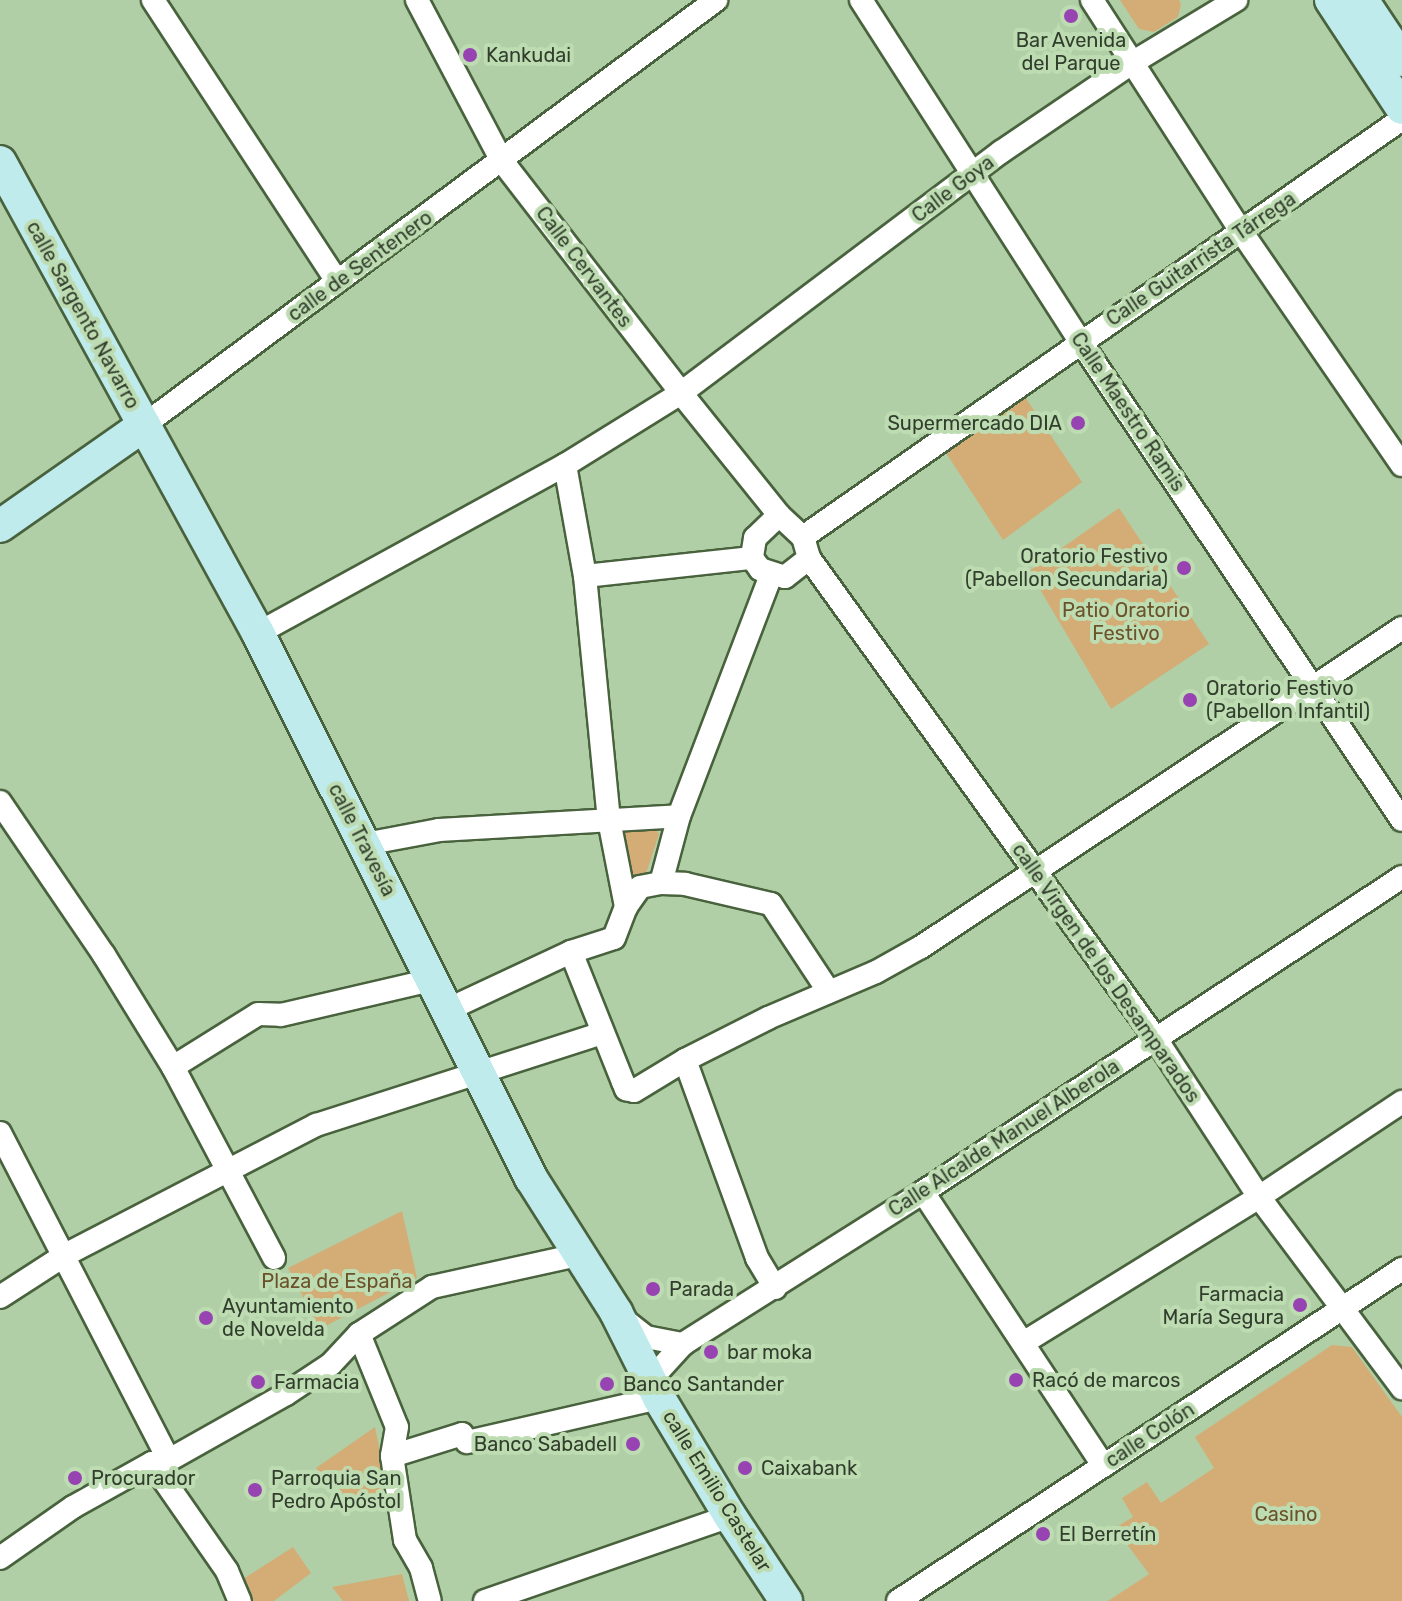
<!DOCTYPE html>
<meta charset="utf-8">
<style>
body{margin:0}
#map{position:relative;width:1402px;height:1601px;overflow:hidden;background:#b1cfa6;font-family:Rubik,sans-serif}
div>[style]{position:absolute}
.green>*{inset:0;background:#d3ad75}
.roads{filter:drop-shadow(2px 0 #48623d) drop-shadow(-2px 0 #48623d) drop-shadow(0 2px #48623d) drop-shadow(0 -2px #48623d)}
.street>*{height:22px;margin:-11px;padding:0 11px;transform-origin:11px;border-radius:11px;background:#fff}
.secondary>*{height:32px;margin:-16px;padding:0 16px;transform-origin:16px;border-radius:16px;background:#c0ebec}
.dots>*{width:22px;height:22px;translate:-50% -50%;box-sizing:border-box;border:4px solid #bedcb2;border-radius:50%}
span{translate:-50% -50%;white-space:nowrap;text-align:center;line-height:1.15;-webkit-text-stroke:8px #bedcb2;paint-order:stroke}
.poi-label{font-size:20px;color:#323e2d}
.left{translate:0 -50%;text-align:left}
.right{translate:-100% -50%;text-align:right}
.street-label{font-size:20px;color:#323e2d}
.park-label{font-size:20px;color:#6c522a}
</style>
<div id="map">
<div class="green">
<div style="clip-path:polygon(1120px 0,1179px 0,1181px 4px,1178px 17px,1154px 32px,1139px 29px)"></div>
<div style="clip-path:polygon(1025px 397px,1082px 482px,1003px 540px,944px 450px)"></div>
<div style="clip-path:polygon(1119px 508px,1209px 644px,1111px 709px,1029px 571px)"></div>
<div style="clip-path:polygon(654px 827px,659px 834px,647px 871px,628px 884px,621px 831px)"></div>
<div style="clip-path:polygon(402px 1211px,417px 1278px,320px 1329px,288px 1268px)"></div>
<div style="clip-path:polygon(1332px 1345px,1352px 1347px,1402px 1417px,1402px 1601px,1108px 1601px,1149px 1574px,1115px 1528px,1133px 1517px,1122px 1498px,1147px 1482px,1161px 1503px,1214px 1468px,1195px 1437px)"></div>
<div style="clip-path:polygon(375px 1427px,388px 1490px,347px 1513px,316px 1468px)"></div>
<div style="clip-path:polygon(293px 1547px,311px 1573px,274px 1601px,247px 1601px,240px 1581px)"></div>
<div style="clip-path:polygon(402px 1574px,409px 1601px,343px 1601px,332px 1587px)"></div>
</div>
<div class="roads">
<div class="street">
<div style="left:153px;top:0;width:336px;rotate:56.8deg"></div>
<div style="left:417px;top:0;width:182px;rotate:62.2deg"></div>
<div style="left:502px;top:161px;width:293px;rotate:52.3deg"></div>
<div style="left:681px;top:393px;width:156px;rotate:51.2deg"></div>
<div style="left:779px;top:515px;width:33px;rotate:43deg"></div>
<div style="left:803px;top:537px;width:22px;rotate:74deg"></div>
<div style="left:809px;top:558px;width:593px;rotate:54.19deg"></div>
<div style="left:1156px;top:1039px;width:189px;rotate:56.9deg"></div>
<div style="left:1259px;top:1197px;width:239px;rotate:53.2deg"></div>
<div style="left:861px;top:0;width:405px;rotate:57.3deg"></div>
<div style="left:1080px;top:341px;width:577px;rotate:56.09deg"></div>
<div style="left:1092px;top:0;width:275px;rotate:57.2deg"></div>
<div style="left:1241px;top:231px;width:284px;rotate:55.5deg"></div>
<div style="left:144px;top:425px;width:713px;rotate:-36.61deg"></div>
<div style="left:565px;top:465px;width:113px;rotate:79.8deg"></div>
<div style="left:585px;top:576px;width:245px;rotate:84.4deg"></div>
<div style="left:609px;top:820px;width:89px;rotate:78.9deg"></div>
<div style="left:779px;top:515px;width:33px;rotate:136deg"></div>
<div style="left:755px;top:538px;width:20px;rotate:99deg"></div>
<div style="left:752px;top:558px;width:14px;rotate:54deg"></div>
<div style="left:760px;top:569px;width:26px;rotate:18deg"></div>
<div style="left:785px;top:577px;width:31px;rotate:-38deg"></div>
<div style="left:803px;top:537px;width:730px;rotate:-34.91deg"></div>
<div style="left:585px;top:576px;width:168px;rotate:-6.2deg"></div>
<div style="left:258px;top:633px;width:350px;rotate:-28.7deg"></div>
<div style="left:565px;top:465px;width:137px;rotate:-31.8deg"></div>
<div style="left:681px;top:393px;width:401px;rotate:-37deg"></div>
<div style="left:1001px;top:152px;width:158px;rotate:-34.2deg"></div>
<div style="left:1132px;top:63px;width:122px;rotate:-31.2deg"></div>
<div style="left:0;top:802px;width:185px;rotate:55.8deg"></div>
<div style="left:104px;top:955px;width:132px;rotate:58.4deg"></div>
<div style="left:173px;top:1067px;width:216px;rotate:62.1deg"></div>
<div style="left:365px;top:844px;width:75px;rotate:-10.7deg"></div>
<div style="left:439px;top:830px;width:240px;rotate:-3.3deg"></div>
<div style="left:661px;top:883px;width:24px;rotate:2deg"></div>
<div style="left:685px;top:884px;width:88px;rotate:13.1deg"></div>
<div style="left:771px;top:904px;width:105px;rotate:56.6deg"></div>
<div style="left:571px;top:952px;width:140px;rotate:68.2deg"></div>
<div style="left:623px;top:1082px;width:8px;rotate:67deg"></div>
<div style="left:626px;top:1089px;width:8px;rotate:14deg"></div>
<div style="left:634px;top:1091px;width:60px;rotate:-31.3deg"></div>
<div style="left:685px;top:1060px;width:93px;rotate:-26.8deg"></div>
<div style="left:768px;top:1018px;width:117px;rotate:-23.1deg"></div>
<div style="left:876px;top:972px;width:51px;rotate:-29.1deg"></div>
<div style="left:921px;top:947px;width:577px;rotate:-33.55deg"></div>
<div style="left:447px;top:1010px;width:137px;rotate:-25.1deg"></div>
<div style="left:571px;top:952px;width:45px;rotate:-18deg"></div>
<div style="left:614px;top:938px;width:33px;rotate:-69deg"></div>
<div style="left:626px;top:907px;width:24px;rotate:-55deg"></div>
<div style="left:640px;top:887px;width:21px;rotate:-11deg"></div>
<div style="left:661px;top:883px;width:69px;rotate:-75deg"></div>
<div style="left:679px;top:816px;width:258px;rotate:-69.1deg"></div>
<div style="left:685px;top:1060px;width:211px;rotate:70deg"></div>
<div style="left:757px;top:1258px;width:35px;rotate:59deg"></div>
<div style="left:173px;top:1067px;width:100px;rotate:-31.9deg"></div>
<div style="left:258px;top:1014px;width:23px;rotate:2deg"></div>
<div style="left:281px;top:1015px;width:155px;rotate:-13.1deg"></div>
<div style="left:0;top:1133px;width:368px;rotate:62.7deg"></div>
<div style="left:923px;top:1192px;width:328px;rotate:56.6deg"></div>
<div style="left:0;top:1297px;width:77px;rotate:-32.9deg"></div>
<div style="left:65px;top:1255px;width:283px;rotate:-27.4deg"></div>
<div style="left:316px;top:1125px;width:301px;rotate:-17.8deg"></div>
<div style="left:623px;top:1319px;width:29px;rotate:38deg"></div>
<div style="left:646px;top:1337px;width:38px;rotate:11deg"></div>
<div style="left:359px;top:1334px;width:100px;rotate:67.8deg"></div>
<div style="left:397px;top:1427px;width:29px;rotate:100deg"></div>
<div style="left:392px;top:1456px;width:85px;rotate:81.2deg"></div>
<div style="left:405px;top:1540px;width:32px;rotate:60deg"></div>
<div style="left:421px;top:1568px;width:34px;rotate:75deg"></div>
<div style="left:1023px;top:1343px;width:278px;rotate:-31.7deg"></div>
<div style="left:1259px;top:1197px;width:172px;rotate:-33.6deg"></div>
<div style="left:652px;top:1378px;width:46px;rotate:-47.6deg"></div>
<div style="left:683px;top:1344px;width:284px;rotate:-32.3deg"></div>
<div style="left:923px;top:1192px;width:573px;rotate:-33.33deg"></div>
<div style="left:392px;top:1456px;width:73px;rotate:-17.4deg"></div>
<div style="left:462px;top:1434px;width:9px;rotate:58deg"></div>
<div style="left:467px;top:1442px;width:197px;rotate:-12.9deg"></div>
<div style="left:152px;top:1463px;width:131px;rotate:55.2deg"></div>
<div style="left:227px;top:1571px;width:33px;rotate:67deg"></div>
<div style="left:0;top:1558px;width:89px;rotate:-34.9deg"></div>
<div style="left:73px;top:1507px;width:90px;rotate:-29.1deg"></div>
<div style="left:152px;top:1463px;width:17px;rotate:-10deg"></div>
<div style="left:169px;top:1460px;width:134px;rotate:-29.4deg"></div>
<div style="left:286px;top:1394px;width:54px;rotate:-33.7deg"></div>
<div style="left:331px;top:1364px;width:41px;rotate:-47deg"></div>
<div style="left:359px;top:1334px;width:87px;rotate:-32.8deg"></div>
<div style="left:432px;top:1287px;width:149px;rotate:-12.4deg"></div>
<div style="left:485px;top:1601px;width:259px;rotate:-19.1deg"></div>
<div style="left:898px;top:1601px;width:604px;rotate:-33.37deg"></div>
</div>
<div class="secondary">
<div style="left:1331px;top:0;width:129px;rotate:56.7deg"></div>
<div style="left:1362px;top:0;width:72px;rotate:56.3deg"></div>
<div style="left:0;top:162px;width:537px;rotate:61.29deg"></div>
<div style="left:258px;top:633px;width:610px;rotate:63.39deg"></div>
<div style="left:531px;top:1178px;width:159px;rotate:57.6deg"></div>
<div style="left:616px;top:1312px;width:96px;rotate:63.4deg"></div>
<div style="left:659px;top:1398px;width:138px;rotate:59deg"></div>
<div style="left:730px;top:1516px;width:102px;rotate:56.6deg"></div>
<div style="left:0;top:526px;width:176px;rotate:-35deg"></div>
</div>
</div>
<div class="dots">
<div style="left:1071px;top:16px;background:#9744b2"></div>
<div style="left:470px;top:55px;background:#9744b2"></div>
<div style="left:1078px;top:423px;background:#9744b2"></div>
<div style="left:1184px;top:568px;background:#9744b2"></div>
<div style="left:1190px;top:700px;background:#9744b2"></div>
<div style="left:653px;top:1289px;background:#9744b2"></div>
<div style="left:1300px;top:1305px;background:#9744b2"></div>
<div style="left:206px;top:1318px;background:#9744b2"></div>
<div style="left:711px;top:1352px;background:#9744b2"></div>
<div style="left:1016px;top:1380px;background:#9744b2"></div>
<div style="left:258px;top:1382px;background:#9744b2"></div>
<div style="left:607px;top:1384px;background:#9744b2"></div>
<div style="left:633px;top:1444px;background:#9744b2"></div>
<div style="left:745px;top:1468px;background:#9744b2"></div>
<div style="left:75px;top:1478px;background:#9744b2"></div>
<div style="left:255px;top:1490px;background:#9744b2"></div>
<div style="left:1043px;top:1534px;background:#9744b2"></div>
</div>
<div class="poi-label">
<span style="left:1071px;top:52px">Bar Avenida<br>del Parque</span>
<span class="left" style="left:486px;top:55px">Kankudai</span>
<span class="right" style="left:1062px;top:423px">Supermercado DIA</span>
<span class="right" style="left:1168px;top:568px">Oratorio Festivo<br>(Pabellon Secundaria)</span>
<span class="left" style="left:1206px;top:700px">Oratorio Festivo<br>(Pabellon Infantil)</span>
<span class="left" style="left:669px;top:1289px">Parada</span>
<span class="right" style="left:1284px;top:1306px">Farmacia<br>María Segura</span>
<span class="left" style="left:222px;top:1318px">Ayuntamiento<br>de Novelda</span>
<span class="left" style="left:727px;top:1352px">bar moka</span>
<span class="left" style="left:1032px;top:1380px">Racó de marcos</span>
<span class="left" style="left:274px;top:1382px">Farmacia</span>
<span class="left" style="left:623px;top:1384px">Banco Santander</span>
<span class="right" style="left:617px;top:1444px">Banco Sabadell</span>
<span class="left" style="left:761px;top:1468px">Caixabank</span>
<span class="left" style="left:91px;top:1478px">Procurador</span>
<span class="left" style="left:271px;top:1490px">Parroquia San<br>Pedro Apóstol</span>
<span class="left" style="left:1059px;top:1534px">El Berretín</span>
</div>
<div class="street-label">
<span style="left:953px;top:189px;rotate:-37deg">Calle Goya</span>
<span style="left:1201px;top:259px;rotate:-34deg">Calle Guitarrista Tárrega</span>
<span style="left:360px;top:266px;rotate:-36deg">calle de Sentenero</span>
<span style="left:584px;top:267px;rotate:53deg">Calle Cervantes</span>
<span style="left:83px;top:315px;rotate:61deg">calle Sargento Navarro</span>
<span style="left:1128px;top:412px;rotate:56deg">Calle Maestro Ramis</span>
<span style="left:362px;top:840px;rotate:63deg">calle Travesía</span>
<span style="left:1106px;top:973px;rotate:55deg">calle Virgen de los Desamparados</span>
<span style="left:1004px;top:1138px;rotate:-33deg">Calle Alcalde Manuel Alberola</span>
<span style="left:1150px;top:1435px;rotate:-33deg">calle Colón</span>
<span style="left:717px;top:1491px;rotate:58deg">calle Emilio Castelar</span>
</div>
<div class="park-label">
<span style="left:1126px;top:622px">Patio Oratorio<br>Festivo</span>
<span style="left:337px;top:1281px">Plaza de España</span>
<span style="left:1286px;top:1514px">Casino</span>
</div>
</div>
